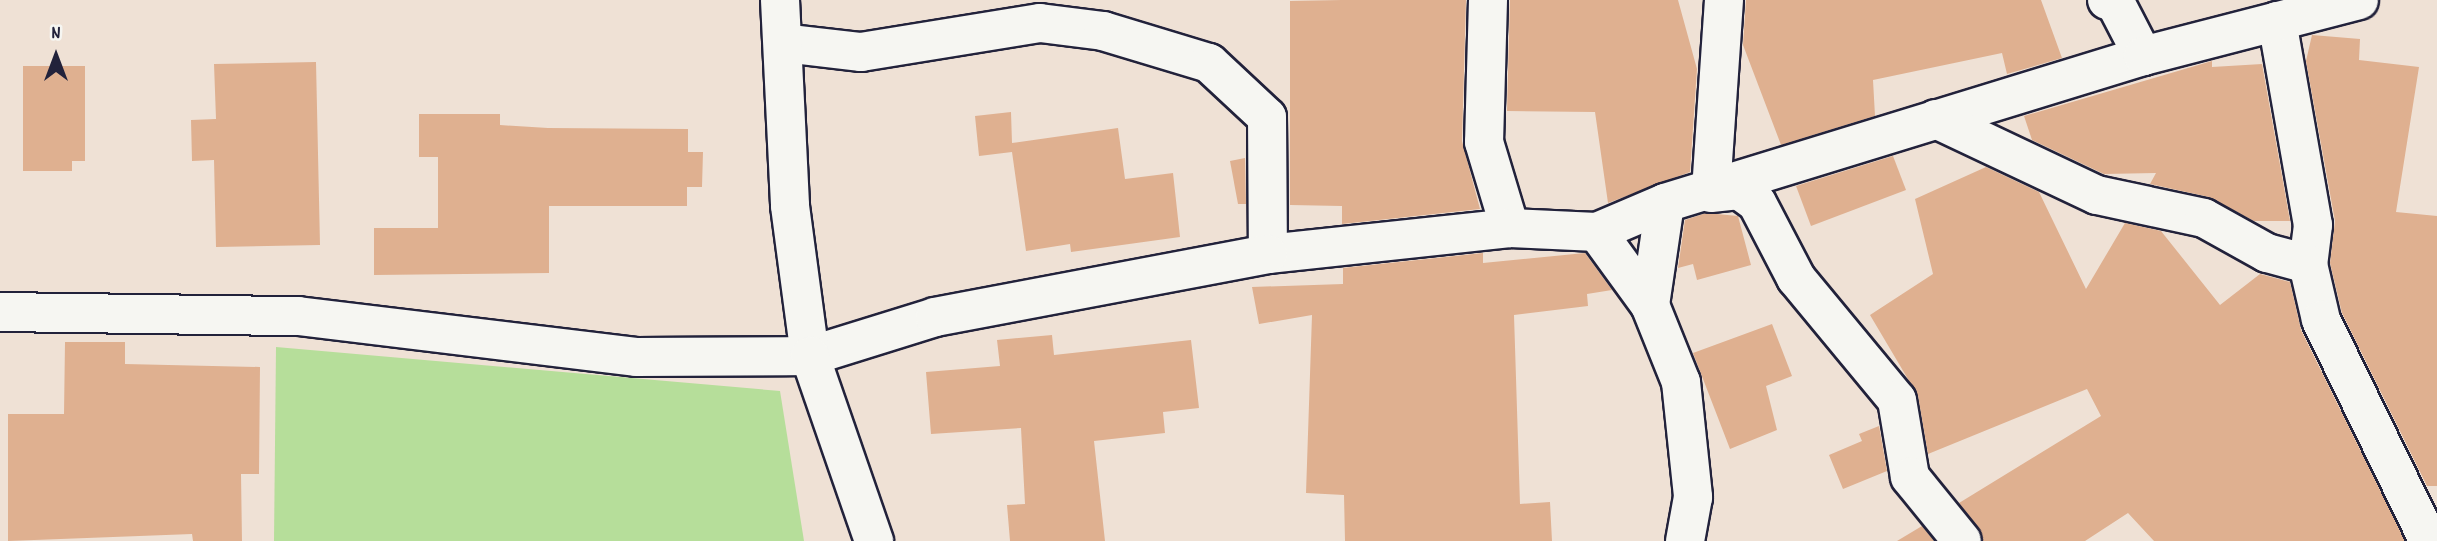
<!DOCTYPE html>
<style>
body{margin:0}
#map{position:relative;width:2437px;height:541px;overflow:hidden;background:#efe1d5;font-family:Dekko,sans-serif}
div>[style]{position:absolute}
.green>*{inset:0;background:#b6de9a}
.building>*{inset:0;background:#dfb090}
.roads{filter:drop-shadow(2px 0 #22223b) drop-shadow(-2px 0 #22223b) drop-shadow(0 2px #22223b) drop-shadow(0 -2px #22223b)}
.street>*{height:38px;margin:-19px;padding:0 19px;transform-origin:19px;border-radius:19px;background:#f6f6f2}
.secondary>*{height:38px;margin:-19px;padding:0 19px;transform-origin:19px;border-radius:19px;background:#f6f6f2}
span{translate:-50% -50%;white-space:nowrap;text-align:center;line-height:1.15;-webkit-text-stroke:5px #f6f6f2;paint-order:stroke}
.north{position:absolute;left:21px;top:21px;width:70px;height:70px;-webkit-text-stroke:5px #f6f6f2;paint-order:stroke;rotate:0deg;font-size:19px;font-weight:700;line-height:28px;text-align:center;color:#22223b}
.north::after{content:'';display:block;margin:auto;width:24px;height:32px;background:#22223b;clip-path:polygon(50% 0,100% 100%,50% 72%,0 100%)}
</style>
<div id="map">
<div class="green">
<div style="clip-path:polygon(276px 347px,780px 391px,804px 541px,274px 541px)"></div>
</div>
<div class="building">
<div style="clip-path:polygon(1342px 0,1466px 0,1462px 141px,1480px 209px,1342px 224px,1342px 206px,1290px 205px,1290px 1px)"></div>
<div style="clip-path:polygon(1510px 0,1678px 0,1697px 69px,1690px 172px,1608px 203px,1595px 112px,1507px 111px)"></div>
<div style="clip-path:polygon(1746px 0,2041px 0,2062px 58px,2007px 74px,2002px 53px,1873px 80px,1875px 116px,1781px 145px,1743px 45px)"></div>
<div style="clip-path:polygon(2312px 35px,2360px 39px,2359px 60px,2419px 67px,2396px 212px,2437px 216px,2437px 486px,2427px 486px,2342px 313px,2330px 263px,2335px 221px,2306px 61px)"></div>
<div style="clip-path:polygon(2212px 61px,2212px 67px,2262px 64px,2290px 221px,2254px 221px,2209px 197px,2150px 184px,2156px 173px,2104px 174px,2032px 140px,2024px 116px)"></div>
<div style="clip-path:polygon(316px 62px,320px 245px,216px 247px,214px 160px,192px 161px,191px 120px,216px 119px,214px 64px)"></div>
<div style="clip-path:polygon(23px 66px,85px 66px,85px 161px,72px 161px,72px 171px,23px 171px)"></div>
<div style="clip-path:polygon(1011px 112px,1012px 143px,1118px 128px,1125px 179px,1173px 173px,1180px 237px,1071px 252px,1070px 244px,1026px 251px,1012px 152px,979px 156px,975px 116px)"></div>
<div style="clip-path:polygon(419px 114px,500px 114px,500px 125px,548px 128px,688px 129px,688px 152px,703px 152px,702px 187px,687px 187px,687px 206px,549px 206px,549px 273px,374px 275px,374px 228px,438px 228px,438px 157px,419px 157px)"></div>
<div style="clip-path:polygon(1893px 156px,1906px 190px,1811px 226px,1796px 186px)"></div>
<div style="clip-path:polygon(1245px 158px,1246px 204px,1238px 204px,1230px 161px)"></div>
<div style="clip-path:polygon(1986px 167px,2039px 192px,2086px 289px,2125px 223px,2161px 231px,2220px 305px,2260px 274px,2290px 282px,2301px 330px,2405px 541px,2154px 541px,2128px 513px,2085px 541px,1983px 541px,1959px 503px,2101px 416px,2087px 389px,1928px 454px,1918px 396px,1870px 315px,1933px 274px,1915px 199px)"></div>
<div style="clip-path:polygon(1706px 213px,1738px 216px,1751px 265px,1697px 280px,1693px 264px,1678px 268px,1685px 220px)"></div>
<div style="clip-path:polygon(1483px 253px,1483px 263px,1585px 253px,1612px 290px,1587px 294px,1588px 306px,1514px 315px,1520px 504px,1550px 502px,1552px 541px,1345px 541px,1344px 495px,1306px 493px,1312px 315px,1259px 324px,1252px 287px,1343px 284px,1343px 268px)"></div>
<div style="clip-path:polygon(1772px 324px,1792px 376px,1766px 386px,1777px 430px,1730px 449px,1693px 353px)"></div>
<div style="clip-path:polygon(1052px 335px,1054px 355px,1191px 340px,1199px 408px,1163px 412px,1165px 433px,1094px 441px,1105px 541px,1010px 541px,1007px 505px,1025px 504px,1021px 428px,931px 434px,926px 372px,1000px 366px,997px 340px)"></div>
<div style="clip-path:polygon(65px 342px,125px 342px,125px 364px,260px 367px,259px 474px,241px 474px,242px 541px,193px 541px,192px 534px,8px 541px,8px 414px,64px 414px)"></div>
<div style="clip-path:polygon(1879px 426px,1887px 471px,1843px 489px,1829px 455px,1862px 441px,1859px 434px)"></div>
<div style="clip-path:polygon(1922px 526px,1934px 541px,1897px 541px)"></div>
</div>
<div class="roads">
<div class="street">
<div style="left:1488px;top:0;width:142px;rotate:91.6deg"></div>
<div style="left:1484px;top:142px;width:90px;rotate:73.2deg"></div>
<div style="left:1724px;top:0;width:193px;rotate:93.9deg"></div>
<div style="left:1711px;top:193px;width:28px;rotate:-6deg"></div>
<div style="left:1739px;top:190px;width:22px;rotate:36deg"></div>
<div style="left:1757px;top:203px;width:85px;rotate:62.5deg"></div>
<div style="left:1796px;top:278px;width:158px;rotate:50.4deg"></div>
<div style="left:1897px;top:400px;width:78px;rotate:80.4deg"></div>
<div style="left:1910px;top:477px;width:82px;rotate:50.9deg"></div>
<div style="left:2107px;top:0;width:8px;rotate:14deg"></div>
<div style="left:2115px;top:2px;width:61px;rotate:62.6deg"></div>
<div style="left:2277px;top:21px;width:207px;rotate:80deg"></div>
<div style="left:2313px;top:225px;width:39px;rotate:97deg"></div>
<div style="left:2308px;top:264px;width:57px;rotate:76.9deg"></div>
<div style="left:2321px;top:320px;width:246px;rotate:64deg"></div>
<div style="left:783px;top:43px;width:79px;rotate:6.6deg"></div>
<div style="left:861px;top:52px;width:181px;rotate:-9.2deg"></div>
<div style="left:1040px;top:23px;width:64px;rotate:7.2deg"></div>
<div style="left:1103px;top:31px;width:111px;rotate:16.8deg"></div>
<div style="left:1209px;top:63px;width:79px;rotate:43deg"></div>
<div style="left:1267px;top:117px;width:137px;rotate:89.6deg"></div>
<div style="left:1268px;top:254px;width:243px;rotate:-6.1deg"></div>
<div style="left:1510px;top:228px;width:87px;rotate:2.6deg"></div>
<div style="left:1597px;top:232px;width:74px;rotate:-23.1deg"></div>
<div style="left:1665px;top:203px;width:500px;rotate:-17.09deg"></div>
<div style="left:2143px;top:56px;width:223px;rotate:-14.5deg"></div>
<div style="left:1936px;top:119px;width:178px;rotate:25.3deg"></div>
<div style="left:2097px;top:195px;width:109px;rotate:12.1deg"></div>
<div style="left:2204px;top:218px;width:72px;rotate:29.1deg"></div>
<div style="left:2267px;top:253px;width:42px;rotate:15deg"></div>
<div style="left:1597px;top:232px;width:90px;rotate:54deg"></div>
<div style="left:1650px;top:305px;width:83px;rotate:68.1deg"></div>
<div style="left:1681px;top:382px;width:116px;rotate:84deg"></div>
<div style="left:1693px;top:497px;width:45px;rotate:100.3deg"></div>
<div style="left:1650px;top:305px;width:103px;rotate:-81.6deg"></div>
<div style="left:0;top:312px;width:298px;rotate:0.8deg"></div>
<div style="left:298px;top:316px;width:340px;rotate:6.9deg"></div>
<div style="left:636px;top:357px;width:174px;rotate:-0.3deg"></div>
<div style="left:810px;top:356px;width:131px;rotate:-17.3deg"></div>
<div style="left:935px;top:317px;width:339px;rotate:-10.7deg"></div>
</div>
<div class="secondary">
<div style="left:780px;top:0;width:206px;rotate:87.2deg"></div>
<div style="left:790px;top:206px;width:151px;rotate:82.4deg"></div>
<div style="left:810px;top:356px;width:196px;rotate:70.9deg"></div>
</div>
</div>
<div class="north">N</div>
</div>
